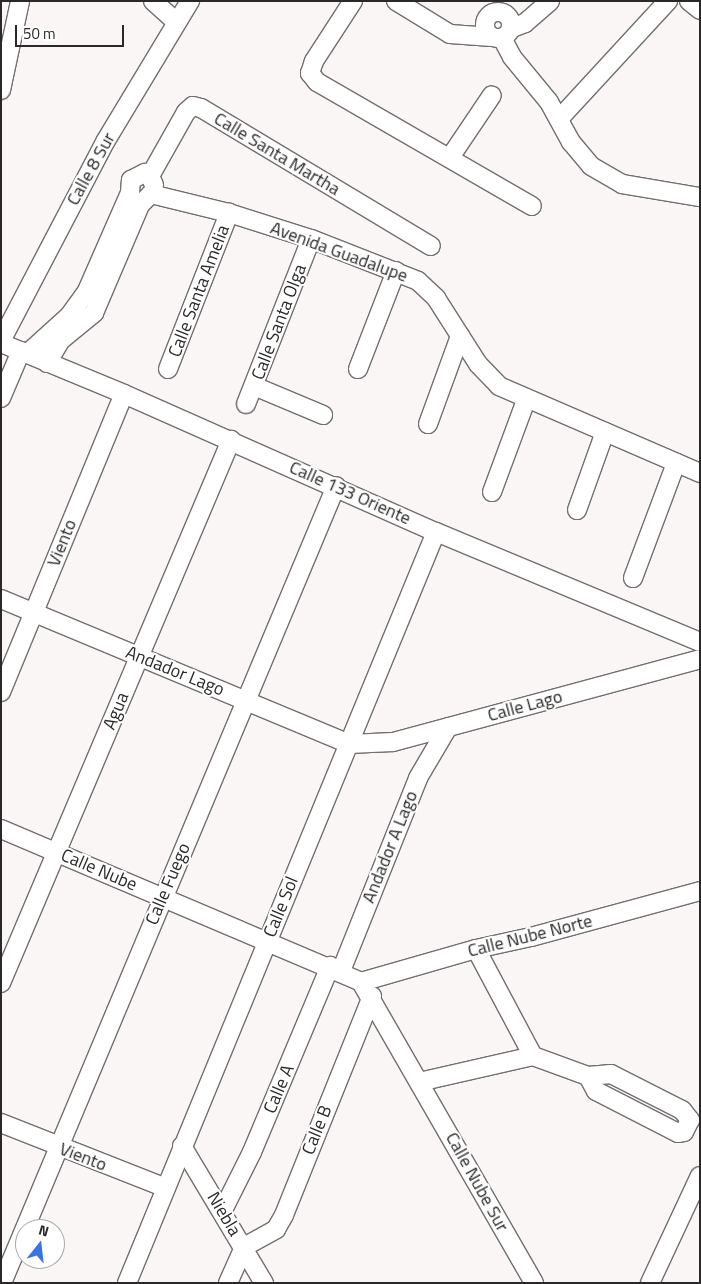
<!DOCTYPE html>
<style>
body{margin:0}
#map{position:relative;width:701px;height:1284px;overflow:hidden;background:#faf6f5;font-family:"Titillium Web",sans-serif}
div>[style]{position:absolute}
.roads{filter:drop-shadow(1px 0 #736f6e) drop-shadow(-1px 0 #736f6e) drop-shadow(0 1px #736f6e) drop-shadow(0 -1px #736f6e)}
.street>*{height:18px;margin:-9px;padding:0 9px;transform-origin:9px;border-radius:9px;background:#fff}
.street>.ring{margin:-9px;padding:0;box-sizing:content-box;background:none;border:18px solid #fff;border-radius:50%}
span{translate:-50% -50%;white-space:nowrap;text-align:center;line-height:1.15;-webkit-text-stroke:4px #fff;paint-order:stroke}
.street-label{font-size:18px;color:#2a2828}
.frame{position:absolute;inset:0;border:2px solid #2a2828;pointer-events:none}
.north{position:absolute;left:15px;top:1219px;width:50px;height:50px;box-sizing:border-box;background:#fff;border:1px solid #aaa9a9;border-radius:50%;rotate:16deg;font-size:14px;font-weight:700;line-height:20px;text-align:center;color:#2a2828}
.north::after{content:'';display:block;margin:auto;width:18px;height:22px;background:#3a73e2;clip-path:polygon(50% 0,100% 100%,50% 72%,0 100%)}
.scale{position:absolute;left:15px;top:25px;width:109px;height:22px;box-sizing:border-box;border:2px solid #2a2828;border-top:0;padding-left:6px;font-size:15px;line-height:18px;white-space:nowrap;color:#2a2828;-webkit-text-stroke:4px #fff;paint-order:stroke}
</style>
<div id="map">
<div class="roads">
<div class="street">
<div style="left:153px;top:1px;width:31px;rotate:42deg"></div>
<div style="left:353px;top:1px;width:72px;rotate:123deg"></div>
<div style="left:314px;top:61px;width:13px;rotate:108deg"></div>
<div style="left:310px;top:73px;width:11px;rotate:52deg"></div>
<div style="left:317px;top:82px;width:248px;rotate:30deg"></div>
<div style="left:396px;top:1px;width:63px;rotate:31.4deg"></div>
<div style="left:450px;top:34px;width:42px;rotate:4.1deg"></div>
<div style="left:689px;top:1px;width:14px;rotate:39deg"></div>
<div class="ring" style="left:485px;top:12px;width:8px;height:8px"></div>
<div style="left:512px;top:28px;width:14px;rotate:-21deg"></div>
<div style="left:525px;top:23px;width:33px;rotate:-41deg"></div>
<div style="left:502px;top:38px;width:21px;rotate:62deg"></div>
<div style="left:512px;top:57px;width:58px;rotate:50.6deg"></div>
<div style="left:549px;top:102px;width:46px;rotate:61.2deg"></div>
<div style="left:571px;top:142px;width:31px;rotate:50deg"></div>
<div style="left:591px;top:166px;width:36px;rotate:30deg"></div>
<div style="left:622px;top:184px;width:79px;rotate:9.5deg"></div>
<div style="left:1px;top:90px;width:91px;rotate:-77.9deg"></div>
<div style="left:559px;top:119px;width:161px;rotate:-47.3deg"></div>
<div style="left:451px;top:156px;width:73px;rotate:-56.1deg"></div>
<div style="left:150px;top:176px;width:73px;rotate:-60.6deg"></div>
<div style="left:186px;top:112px;width:9px;rotate:-41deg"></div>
<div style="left:193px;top:106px;width:8px;rotate:14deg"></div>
<div style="left:201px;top:108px;width:268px;rotate:31deg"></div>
<div style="left:151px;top:194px;width:80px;rotate:13.7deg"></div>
<div style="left:229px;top:213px;width:86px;rotate:17.6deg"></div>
<div style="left:311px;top:239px;width:115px;rotate:21.4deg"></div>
<div style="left:418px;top:281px;width:25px;rotate:43deg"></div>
<div style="left:436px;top:298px;width:78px;rotate:57.5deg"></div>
<div style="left:478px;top:364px;width:30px;rotate:46deg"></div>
<div style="left:499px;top:386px;width:219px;rotate:23.4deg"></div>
<div style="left:1px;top:341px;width:225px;rotate:-62.4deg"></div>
<div style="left:105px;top:142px;width:165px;rotate:-58.9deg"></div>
<div style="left:1px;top:343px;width:133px;rotate:22.5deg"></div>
<div style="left:124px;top:394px;width:341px;rotate:23.9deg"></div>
<div style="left:436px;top:532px;width:286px;rotate:22.6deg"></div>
<div style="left:27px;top:354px;width:57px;rotate:-42.1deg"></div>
<div style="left:69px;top:316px;width:29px;rotate:-54deg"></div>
<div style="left:86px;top:293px;width:109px;rotate:-66.3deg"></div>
<div style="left:130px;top:193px;width:13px;rotate:-86deg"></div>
<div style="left:131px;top:180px;width:16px;rotate:-27deg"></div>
<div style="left:145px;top:173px;width:6px;rotate:31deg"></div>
<div style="left:150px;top:176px;width:10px;rotate:66deg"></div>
<div style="left:47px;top:363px;width:27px;rotate:-59deg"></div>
<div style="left:61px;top:340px;width:43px;rotate:-39.3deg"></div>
<div style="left:94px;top:313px;width:117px;rotate:-66.9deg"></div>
<div style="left:140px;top:205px;width:16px;rotate:-45deg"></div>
<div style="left:168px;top:369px;width:168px;rotate:-68.6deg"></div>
<div style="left:358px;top:369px;width:105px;rotate:-68.8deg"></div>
<div style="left:254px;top:386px;width:75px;rotate:22.8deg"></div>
<div style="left:1px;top:398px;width:51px;rotate:-66.9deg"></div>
<div style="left:246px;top:404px;width:177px;rotate:-68.5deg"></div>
<div style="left:428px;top:424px;width:94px;rotate:-70deg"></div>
<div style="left:492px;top:492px;width:98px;rotate:-69.7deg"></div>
<div style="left:577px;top:510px;width:83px;rotate:-70.3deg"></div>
<div style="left:633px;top:578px;width:123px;rotate:-69.5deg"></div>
<div style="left:1px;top:599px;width:377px;rotate:22.6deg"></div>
<div style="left:349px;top:744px;width:44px;rotate:-2.6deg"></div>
<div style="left:393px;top:742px;width:318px;rotate:-15.1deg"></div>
<div style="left:1px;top:692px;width:322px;rotate:-67.6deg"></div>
<div style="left:1px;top:829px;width:391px;rotate:23deg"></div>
<div style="left:361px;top:982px;width:347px;rotate:60.1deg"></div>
<div style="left:476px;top:949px;width:121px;rotate:62deg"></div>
<div style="left:341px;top:971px;width:208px;rotate:-68.2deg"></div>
<div style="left:418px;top:778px;width:59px;rotate:-59.5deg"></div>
<div style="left:361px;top:982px;width:120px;rotate:-16deg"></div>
<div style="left:476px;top:949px;width:56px;rotate:-12.3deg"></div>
<div style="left:531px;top:937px;width:175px;rotate:-15.2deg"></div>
<div style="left:1px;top:983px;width:590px;rotate:-67.04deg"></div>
<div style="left:533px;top:1056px;width:59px;rotate:20deg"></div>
<div style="left:588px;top:1076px;width:23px;rotate:-5deg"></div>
<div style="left:611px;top:1074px;width:80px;rotate:26.9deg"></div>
<div style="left:682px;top:1110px;width:13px;rotate:51deg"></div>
<div style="left:690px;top:1120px;width:13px;rotate:117deg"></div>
<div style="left:684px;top:1132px;width:6px;rotate:171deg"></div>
<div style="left:678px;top:1133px;width:92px;rotate:-152.9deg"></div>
<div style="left:596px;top:1091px;width:17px;rotate:-118deg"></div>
<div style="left:419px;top:1082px;width:117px;rotate:-12.8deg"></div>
<div style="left:1px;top:1123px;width:177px;rotate:21.5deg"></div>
<div style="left:182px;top:1146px;width:160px;rotate:59.1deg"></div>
<div style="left:223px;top:1210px;width:65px;rotate:-63.4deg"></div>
<div style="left:252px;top:1152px;width:202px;rotate:-67.2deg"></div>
<div style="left:2px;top:1283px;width:864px;rotate:-67.26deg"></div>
<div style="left:127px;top:1283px;width:812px;rotate:-67.64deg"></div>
<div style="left:228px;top:1283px;width:39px;rotate:-66deg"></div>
<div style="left:244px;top:1247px;width:37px;rotate:-29deg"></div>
<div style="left:276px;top:1229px;width:16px;rotate:-60deg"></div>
<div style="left:284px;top:1215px;width:236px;rotate:-68.1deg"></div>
<div style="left:650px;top:1283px;width:118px;rotate:-65deg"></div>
</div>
</div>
<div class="street-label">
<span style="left:277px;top:154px;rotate:31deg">Calle Santa Martha</span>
<span style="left:91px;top:169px;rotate:-61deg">Calle 8 Sur</span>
<span style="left:339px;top:252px;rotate:20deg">Avenida Guadalupe</span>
<span style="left:199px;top:291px;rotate:-69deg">Calle Santa Amelia</span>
<span style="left:279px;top:322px;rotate:-69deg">Calle Santa Olga</span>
<span style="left:350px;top:493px;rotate:24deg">Calle 133 Oriente</span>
<span style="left:62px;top:543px;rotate:-68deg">Viento</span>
<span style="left:175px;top:671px;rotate:22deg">Andador Lago</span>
<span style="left:525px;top:706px;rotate:-15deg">Calle Lago</span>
<span style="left:116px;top:711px;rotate:-67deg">Agua</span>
<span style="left:390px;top:847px;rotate:-68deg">Andador A Lago</span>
<span style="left:99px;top:870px;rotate:23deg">Calle Nube</span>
<span style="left:168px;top:884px;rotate:-67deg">Calle Fuego</span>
<span style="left:281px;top:907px;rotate:-68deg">Calle Sol</span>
<span style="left:530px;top:936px;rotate:-14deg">Calle Nube Norte</span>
<span style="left:279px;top:1089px;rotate:-67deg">Calle A</span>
<span style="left:317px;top:1130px;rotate:-68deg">Calle B</span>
<span style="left:83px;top:1157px;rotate:21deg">Viento</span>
<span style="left:477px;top:1182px;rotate:61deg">Calle Nube Sur</span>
<span style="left:224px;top:1214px;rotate:59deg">Niebla</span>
</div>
<div class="frame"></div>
<div class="north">N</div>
<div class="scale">50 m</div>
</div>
